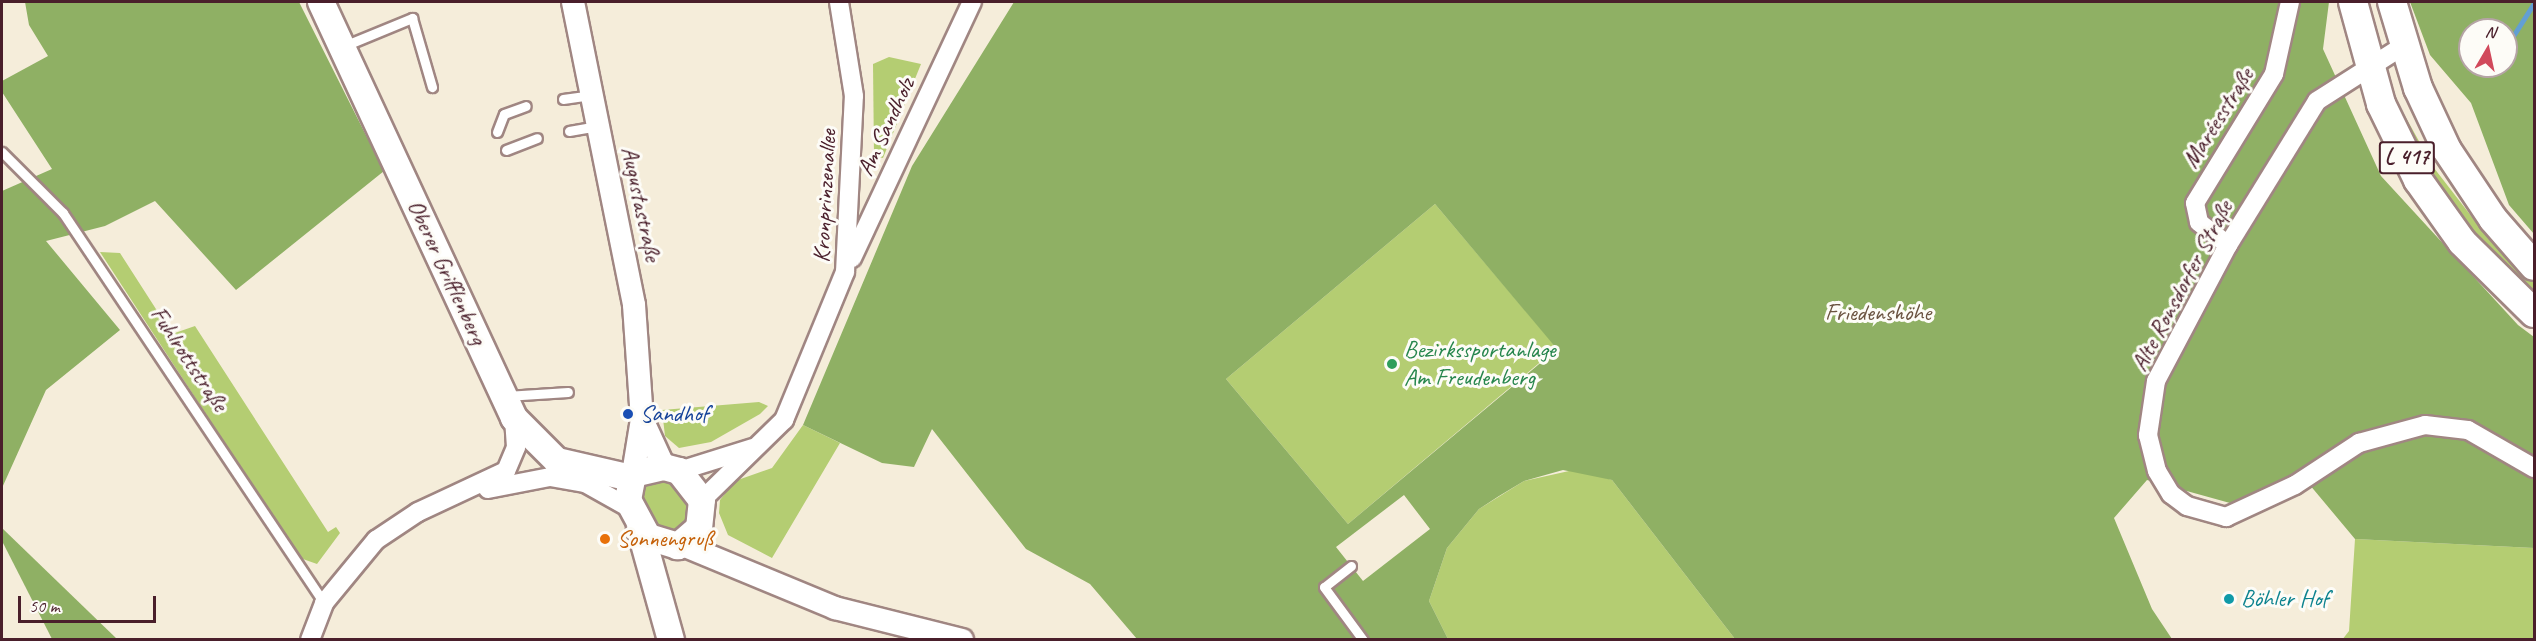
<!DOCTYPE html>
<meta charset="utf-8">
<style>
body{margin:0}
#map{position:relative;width:2536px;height:641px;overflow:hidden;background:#f5edda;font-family:Caveat,sans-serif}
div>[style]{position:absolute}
.green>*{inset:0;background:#b4cd72}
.forest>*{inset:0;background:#8fb064}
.stream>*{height:5px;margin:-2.5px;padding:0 2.5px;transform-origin:2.5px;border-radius:2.5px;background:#629fd3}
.roads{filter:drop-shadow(2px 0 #a08682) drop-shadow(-2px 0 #a08682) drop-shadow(0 2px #a08682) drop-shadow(0 -2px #a08682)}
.service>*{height:9px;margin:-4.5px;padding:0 4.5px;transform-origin:4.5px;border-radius:4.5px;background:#fff}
.minor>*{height:18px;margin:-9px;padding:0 9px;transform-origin:9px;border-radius:9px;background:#fff}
.tertiary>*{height:22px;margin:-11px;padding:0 11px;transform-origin:11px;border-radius:11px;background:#fff}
.secondary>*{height:26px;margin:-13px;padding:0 13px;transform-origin:13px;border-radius:13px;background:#fff}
.primary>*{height:28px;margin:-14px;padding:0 14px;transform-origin:14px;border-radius:14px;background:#fff}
.dots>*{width:16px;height:16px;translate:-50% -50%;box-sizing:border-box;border:3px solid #fdfcf7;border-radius:50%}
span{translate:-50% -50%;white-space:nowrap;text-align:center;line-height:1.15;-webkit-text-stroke:6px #fdfcf7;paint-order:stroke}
.shield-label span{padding:2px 4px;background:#fdfcf7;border:2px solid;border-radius:4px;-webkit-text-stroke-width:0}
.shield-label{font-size:22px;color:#4a1f2b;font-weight:700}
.street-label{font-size:24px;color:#4a1f2b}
.park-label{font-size:24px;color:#6a5340}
.leisure-label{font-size:24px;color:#27864d}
.left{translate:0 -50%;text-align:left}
.transit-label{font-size:24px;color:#164399}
.food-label{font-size:24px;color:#c56008}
.culture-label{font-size:24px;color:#0d838f}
.frame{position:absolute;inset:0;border:3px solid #4a1f2b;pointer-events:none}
.north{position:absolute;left:2458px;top:18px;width:60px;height:60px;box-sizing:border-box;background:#fdfcf7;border:2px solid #b5a4a5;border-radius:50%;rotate:9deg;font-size:16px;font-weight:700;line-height:24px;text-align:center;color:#4a1f2b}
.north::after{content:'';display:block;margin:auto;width:21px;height:27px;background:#d1495b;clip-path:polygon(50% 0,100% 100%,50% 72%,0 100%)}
.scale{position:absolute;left:18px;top:596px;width:138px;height:27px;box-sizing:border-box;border:3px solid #4a1f2b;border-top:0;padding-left:8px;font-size:18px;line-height:21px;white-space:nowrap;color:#4a1f2b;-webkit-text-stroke:4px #fdfcf7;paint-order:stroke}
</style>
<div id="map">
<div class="green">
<div style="clip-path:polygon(889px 57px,921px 64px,883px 158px,874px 156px,873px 64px)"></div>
<div style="clip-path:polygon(2386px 82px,2434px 168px,2482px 230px,2534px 282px,2534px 296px,2480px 243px,2437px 189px)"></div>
<div style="clip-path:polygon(1435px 204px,1557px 348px,1348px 524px,1226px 379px)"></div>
<div style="clip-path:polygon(100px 252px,120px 253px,172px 334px,195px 326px,328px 532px,336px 527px,340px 533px,317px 564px,300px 558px)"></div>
<div style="clip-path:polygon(759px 402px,768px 406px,760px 414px,711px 442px,679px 448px,665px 436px,662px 410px)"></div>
<div style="clip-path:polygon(803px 425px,840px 443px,772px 558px,728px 535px,719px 513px,720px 500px,735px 481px,772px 468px)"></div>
<div style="clip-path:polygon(1578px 469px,1612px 480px,1735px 639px,1448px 639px,1429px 601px,1447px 548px,1479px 509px,1524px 481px)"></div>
<div style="clip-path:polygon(670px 475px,696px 508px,679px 534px,656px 531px,639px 506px,646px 481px)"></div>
<div style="clip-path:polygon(2355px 539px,2534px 548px,2534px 639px,2342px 640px,2349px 631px)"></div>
</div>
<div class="forest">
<div style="clip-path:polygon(25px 2px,299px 2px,384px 171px,236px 290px,155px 201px,105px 226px,46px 241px,120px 330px,46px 390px,2px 488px,2px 191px,52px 169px,2px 92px,2px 81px,48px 56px,29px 25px)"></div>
<div style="clip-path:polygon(evenodd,1014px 2px,2329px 2px,2323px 49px,2381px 176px,2518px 325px,2534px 337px,2534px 548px,2355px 539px,2299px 472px,2230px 503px,2147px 480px,2114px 518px,2152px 609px,2172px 639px,1735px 639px,1612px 480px,1563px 470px,1524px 481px,1499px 496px,1479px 509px,1447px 548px,1429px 601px,1448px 639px,1137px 639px,1090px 584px,1026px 549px,932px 429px,914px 467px,882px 463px,803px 425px,912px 166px,1014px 2px,1435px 204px,1557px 349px,1348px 524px,1226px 379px,1435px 204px,1014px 2px,1404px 495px,1430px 529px,1363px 581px,1336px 547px,1404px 495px)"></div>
<div style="clip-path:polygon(evenodd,2410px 2px,2534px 2px,2534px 234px,2509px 205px,2471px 103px,2430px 55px,2410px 2px,2470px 30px,2506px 30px,2506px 66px,2470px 66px,2470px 30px)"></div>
<div style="clip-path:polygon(2px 528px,117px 639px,52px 639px,2px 541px)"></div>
</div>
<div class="stream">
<div style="left:2506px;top:47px;width:52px;rotate:-57.5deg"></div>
</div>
<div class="roads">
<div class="service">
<div style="left:344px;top:46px;width:74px;rotate:-22.4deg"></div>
<div style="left:412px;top:18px;width:72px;rotate:73.8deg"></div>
<div style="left:563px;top:99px;width:28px;rotate:-8deg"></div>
<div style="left:569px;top:131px;width:29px;rotate:-10deg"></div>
<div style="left:497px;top:132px;width:19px;rotate:-69deg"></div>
<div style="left:504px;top:114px;width:23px;rotate:-20deg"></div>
<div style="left:506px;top:150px;width:33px;rotate:-21deg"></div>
<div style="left:2px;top:152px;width:86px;rotate:45deg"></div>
<div style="left:63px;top:213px;width:469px;rotate:56.2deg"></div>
<div style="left:506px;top:396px;width:62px;rotate:-3.7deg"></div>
<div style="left:1351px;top:566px;width:34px;rotate:142deg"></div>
<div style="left:1324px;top:587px;width:66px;rotate:53.7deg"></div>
</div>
<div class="minor">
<div style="left:2403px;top:46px;width:102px;rotate:147.4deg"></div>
<div style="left:2317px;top:101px;width:169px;rotate:121.7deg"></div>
<div style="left:2228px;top:245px;width:154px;rotate:117.9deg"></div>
<div style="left:2156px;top:381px;width:55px;rotate:98.4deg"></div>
<div style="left:2148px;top:435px;width:37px;rotate:76deg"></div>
<div style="left:2157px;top:471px;width:27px;rotate:59deg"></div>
<div style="left:2171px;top:494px;width:20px;rotate:37deg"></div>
<div style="left:2187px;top:506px;width:41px;rotate:15.8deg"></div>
<div style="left:2226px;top:517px;width:76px;rotate:-24.9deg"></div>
<div style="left:2295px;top:485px;width:77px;rotate:-33.3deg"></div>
<div style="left:2359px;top:443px;width:68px;rotate:-15.3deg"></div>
<div style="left:2425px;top:425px;width:43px;rotate:6.6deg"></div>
<div style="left:2468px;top:430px;width:76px;rotate:29.9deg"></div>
<div style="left:2228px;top:245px;width:37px;rotate:-142deg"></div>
<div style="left:2199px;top:222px;width:19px;rotate:-102deg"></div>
<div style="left:2195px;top:203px;width:151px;rotate:-58.5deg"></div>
<div style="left:2274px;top:74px;width:74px;rotate:-77.5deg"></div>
<div style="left:852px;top:258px;width:283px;rotate:-64.9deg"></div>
<div style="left:679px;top:471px;width:77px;rotate:-17.3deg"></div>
<div style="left:488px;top:489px;width:63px;rotate:-11deg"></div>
<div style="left:550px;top:477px;width:36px;rotate:10deg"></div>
<div style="left:585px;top:483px;width:51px;rotate:29.1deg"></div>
<div style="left:702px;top:500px;width:115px;rotate:-44.3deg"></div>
<div style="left:784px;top:420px;width:160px;rotate:-67.6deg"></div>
<div style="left:845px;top:272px;width:176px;rotate:-87.1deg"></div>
<div style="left:854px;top:96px;width:95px;rotate:-99.1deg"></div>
<div style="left:310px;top:640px;width:40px;rotate:-69deg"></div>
<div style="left:324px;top:603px;width:82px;rotate:-50.5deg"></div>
<div style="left:376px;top:540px;width:50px;rotate:-33.7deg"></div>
<div style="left:418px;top:512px;width:97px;rotate:-25deg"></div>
<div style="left:506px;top:471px;width:26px;rotate:-67deg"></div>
<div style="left:516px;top:447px;width:29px;rotate:-94deg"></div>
</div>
<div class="tertiary">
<div style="left:573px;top:2px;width:309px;rotate:78.6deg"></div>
<div style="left:634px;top:305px;width:114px;rotate:86deg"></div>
<div style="left:642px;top:419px;width:56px;rotate:99.3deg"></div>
<div style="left:642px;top:419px;width:53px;rotate:65.4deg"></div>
<div style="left:683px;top:545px;width:165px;rotate:22.5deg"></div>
<div style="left:835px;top:608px;width:131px;rotate:14.1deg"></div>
</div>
<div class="secondary">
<div style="left:321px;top:2px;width:459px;rotate:65.1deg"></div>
<div style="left:514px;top:418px;width:61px;rotate:45deg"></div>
<div style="left:557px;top:461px;width:76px;rotate:12.9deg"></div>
<div style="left:664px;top:467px;width:16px;rotate:15deg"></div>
<div style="left:679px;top:471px;width:37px;rotate:52deg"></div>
<div style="left:702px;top:500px;width:28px;rotate:96deg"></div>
<div style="left:699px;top:528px;width:28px;rotate:139deg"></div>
<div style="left:678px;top:546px;width:31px;rotate:-163deg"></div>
<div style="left:648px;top:537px;width:42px;rotate:-118.4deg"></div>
<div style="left:628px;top:500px;width:26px;rotate:-79deg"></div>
<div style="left:633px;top:474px;width:32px;rotate:-13deg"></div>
<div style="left:640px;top:529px;width:115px;rotate:74.4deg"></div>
</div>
<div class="primary">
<div style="left:2353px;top:2px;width:106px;rotate:74.6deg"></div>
<div style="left:2381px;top:104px;width:85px;rotate:64deg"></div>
<div style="left:2418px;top:180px;width:76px;rotate:54.6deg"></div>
<div style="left:2462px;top:242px;width:101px;rotate:44.6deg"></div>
<div style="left:2392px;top:2px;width:90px;rotate:73.2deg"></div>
<div style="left:2418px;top:88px;width:68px;rotate:64.9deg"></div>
<div style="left:2447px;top:150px;width:83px;rotate:56.3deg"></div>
<div style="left:2493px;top:219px;width:62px;rotate:48.9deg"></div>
</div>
</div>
<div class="dots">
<div style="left:1392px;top:364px;background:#2e9e5b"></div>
<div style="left:628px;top:414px;background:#1a4fb4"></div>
<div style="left:605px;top:539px;background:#e8710a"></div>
<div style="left:2229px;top:599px;background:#0f9aa8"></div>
</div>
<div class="shield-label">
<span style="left:2407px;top:158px">L 417</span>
</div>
<div class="street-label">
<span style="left:2218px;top:118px;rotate:-58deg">Maréesstraße</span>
<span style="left:886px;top:127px;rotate:-65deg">Am Sandholz</span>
<span style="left:825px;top:196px;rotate:-87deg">Kronprinzenallee</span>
<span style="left:641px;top:204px;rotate:78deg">Augustastraße</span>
<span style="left:447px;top:272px;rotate:65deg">Oberer Grifflenberg</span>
<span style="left:2182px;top:286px;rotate:-62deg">Alte Ronsdorfer Straße</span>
<span style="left:189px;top:359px;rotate:56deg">Fuhlrottstraße</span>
</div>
<div class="park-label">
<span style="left:1878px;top:313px">Friedenshöhe</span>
</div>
<div class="leisure-label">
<span class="left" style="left:1404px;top:364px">Bezirkssportanlage<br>Am Freudenberg</span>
</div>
<div class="transit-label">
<span class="left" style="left:640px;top:414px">Sandhof</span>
</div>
<div class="food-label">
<span class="left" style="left:617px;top:539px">Sonnengruß</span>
</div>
<div class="culture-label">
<span class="left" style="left:2241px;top:599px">Böhler Hof</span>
</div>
<div class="frame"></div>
<div class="north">N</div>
<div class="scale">50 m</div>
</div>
